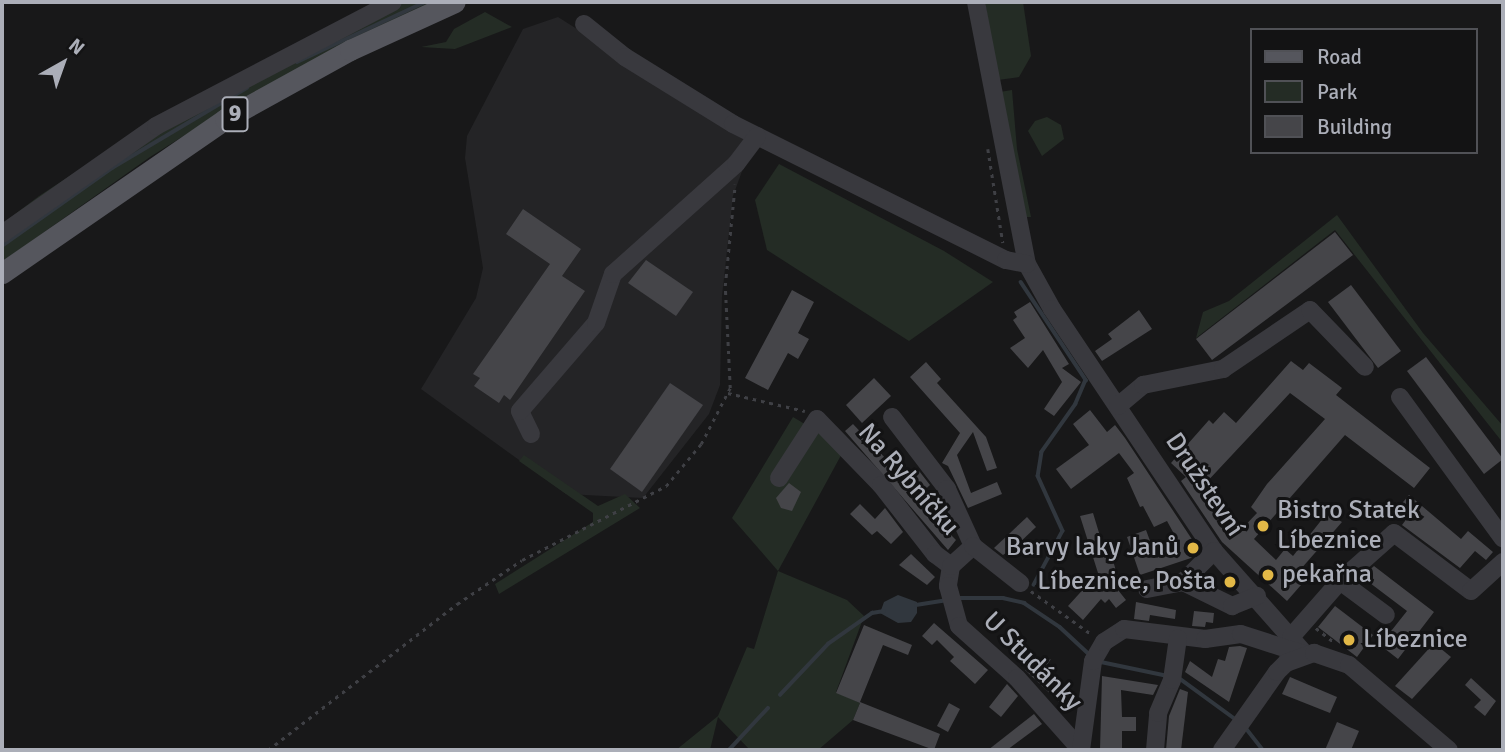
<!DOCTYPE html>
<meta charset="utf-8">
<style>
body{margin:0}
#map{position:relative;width:1505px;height:752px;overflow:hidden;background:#181819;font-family:Signika,sans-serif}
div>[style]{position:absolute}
.built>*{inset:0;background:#242426}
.green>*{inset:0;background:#242c25}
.water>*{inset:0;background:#31373e}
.stream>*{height:3.5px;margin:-1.75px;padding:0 1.75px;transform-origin:1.75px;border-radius:1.75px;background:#31373e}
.building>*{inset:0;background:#454549}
.path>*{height:2.5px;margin-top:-1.25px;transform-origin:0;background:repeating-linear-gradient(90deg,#3f4045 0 3.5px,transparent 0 8.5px)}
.minor>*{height:18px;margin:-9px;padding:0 9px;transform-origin:9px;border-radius:9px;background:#39393e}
.major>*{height:21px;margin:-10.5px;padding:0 10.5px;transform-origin:10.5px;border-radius:10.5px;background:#55565d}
.dots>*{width:19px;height:19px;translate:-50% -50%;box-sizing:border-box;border:4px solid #131314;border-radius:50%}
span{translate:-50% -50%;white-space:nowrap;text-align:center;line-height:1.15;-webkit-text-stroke:6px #131314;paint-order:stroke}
.shield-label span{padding:2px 5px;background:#131314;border:2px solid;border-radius:5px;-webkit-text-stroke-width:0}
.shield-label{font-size:24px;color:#abaeb8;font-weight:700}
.street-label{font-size:26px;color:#abaeb8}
.poi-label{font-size:26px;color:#abaeb8}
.left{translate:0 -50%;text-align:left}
.right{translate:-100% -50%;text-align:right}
.frame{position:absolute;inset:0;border:4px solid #abaeb8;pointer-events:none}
.legend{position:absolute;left:1250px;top:28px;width:228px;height:126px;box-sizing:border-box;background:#131314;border:2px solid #505156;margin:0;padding:9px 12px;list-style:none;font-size:21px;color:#abaeb8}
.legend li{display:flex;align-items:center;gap:14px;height:35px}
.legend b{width:35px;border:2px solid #505156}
.north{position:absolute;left:28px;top:28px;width:70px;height:70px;-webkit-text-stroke:5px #131314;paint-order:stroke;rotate:40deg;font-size:19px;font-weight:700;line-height:28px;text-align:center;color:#abaeb8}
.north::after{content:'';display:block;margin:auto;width:24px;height:32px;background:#abaeb8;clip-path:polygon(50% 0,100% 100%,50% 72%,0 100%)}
</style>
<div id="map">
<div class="built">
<div style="clip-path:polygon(558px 17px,753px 141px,733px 196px,722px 296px,720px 385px,709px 414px,643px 498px,566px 494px,421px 389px,476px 298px,483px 268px,465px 158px,467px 136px,523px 29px)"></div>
</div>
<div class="green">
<div style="clip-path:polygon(375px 2px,435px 2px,236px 103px,150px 157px,2px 262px,2px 224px,39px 196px,168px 112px)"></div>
<div style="clip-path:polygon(985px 2px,1023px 2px,1031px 56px,1019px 77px,998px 80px)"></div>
<div style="clip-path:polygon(485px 12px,512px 27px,455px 49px,421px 47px,446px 42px,454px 29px)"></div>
<div style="clip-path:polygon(1012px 90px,1017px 149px,1031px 217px,1026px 217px,1000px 92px)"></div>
<div style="clip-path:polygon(1047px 117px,1061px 125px,1064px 139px,1042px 156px,1028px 131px,1035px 121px)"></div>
<div style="clip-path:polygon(779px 164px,944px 251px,993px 282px,909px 341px,767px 250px,755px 200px)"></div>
<div style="clip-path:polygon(1337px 215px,1423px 333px,1503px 426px,1503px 443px,1335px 230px,1196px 338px,1203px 312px,1229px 301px)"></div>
<div style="clip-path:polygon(793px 417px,845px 448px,778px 571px,847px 600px,864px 616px,836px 692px,860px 703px,853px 720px,818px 750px,750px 750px,718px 717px,710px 750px,676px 750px,718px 716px,747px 647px,754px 649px,778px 571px,732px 518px)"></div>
<div style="clip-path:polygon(524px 455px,598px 506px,625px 494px,640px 508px,499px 594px,495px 584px,593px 522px,593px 513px,519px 461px)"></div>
</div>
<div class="water">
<div style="clip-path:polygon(898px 595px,917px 602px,917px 613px,911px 622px,898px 623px,880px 613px,884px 602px)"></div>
</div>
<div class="stream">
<div style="left:297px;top:62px;width:141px;rotate:-25.1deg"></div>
<div style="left:2px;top:246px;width:135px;rotate:-35.3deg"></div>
<div style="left:112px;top:168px;width:157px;rotate:-30.7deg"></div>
<div style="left:1021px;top:282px;width:118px;rotate:56.4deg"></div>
<div style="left:1086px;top:380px;width:26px;rotate:113deg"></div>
<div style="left:1076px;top:404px;width:59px;rotate:125.3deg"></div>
<div style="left:1042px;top:452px;width:24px;rotate:99deg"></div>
<div style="left:1038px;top:476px;width:60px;rotate:65.6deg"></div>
<div style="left:1063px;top:531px;width:61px;rotate:118.2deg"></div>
<div style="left:958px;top:598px;width:45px"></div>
<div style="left:1003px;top:598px;width:22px;rotate:13deg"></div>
<div style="left:1024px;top:603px;width:43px;rotate:33.7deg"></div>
<div style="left:1060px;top:627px;width:40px;rotate:43deg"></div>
<div style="left:916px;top:605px;width:30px;rotate:-9deg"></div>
<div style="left:1101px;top:662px;width:68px;rotate:11.8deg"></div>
<div style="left:1179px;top:678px;width:73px;rotate:36.1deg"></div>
<div style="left:780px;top:695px;width:70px;rotate:-46.7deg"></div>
<div style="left:828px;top:644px;width:54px;rotate:-35.2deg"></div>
<div style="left:872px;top:613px;width:12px;rotate:-9deg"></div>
<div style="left:1246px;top:728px;width:28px;rotate:52deg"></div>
<div style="left:729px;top:750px;width:57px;rotate:-47.1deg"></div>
</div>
<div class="building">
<div style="clip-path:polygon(523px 209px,581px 249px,562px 276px,585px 291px,510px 400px,504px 395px,499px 403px,474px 386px,480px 378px,473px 374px,550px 264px,506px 234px)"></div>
<div style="clip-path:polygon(1335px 232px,1353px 255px,1212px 360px,1196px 339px)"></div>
<div style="clip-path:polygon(646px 260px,693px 292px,676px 316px,628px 283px)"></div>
<div style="clip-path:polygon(1351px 285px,1401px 351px,1378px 368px,1328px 302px)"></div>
<div style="clip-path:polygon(792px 290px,814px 302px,798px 333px,809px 339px,798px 359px,788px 353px,768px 390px,745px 378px)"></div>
<div style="clip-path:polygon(1030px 302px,1069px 364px,1062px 368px,1081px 382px,1054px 416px,1044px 409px,1062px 382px,1043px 350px,1028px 368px,1010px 348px,1025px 338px,1013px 320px,1017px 317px,1014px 312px)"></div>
<div style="clip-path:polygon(1139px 310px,1152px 329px,1102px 361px,1095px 351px,1112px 339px,1108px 334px)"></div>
<div style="clip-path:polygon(1426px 357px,1503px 459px,1484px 474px,1407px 371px)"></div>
<div style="clip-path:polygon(evenodd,1291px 361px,1303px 370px,1309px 363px,1342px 388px,1336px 395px,1430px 468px,1414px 488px,1345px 435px,1254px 539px,1276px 560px,1285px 549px,1293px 556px,1327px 513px,1342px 522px,1293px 578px,1301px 585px,1287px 601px,1222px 542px,1181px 481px,1186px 477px,1171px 463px,1209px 420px,1213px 424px,1224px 412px,1236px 423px,1291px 361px,1290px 393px,1325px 419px,1267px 484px,1251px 507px,1257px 513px,1236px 535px,1203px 486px,1290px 393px)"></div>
<div style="clip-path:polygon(926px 362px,941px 379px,937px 383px,986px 437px,997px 468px,987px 471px,973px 432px,957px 455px,971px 493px,997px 482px,1002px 494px,968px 508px,948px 466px,942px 463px,960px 433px,910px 377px)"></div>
<div style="clip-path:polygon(874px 378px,891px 396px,862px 423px,846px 405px)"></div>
<div style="clip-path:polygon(670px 383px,703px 405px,642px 492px,610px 469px)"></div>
<div style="clip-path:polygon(1090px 410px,1107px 432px,1115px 425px,1125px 438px,1199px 550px,1191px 558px,1140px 575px,1127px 537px,1146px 530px,1153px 549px,1178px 541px,1167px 521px,1154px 527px,1143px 506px,1140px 507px,1127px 478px,1134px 473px,1119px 453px,1071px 489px,1056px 469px,1089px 445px,1073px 424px)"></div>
<div style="clip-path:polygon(853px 424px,905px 479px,916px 467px,930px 485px,915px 499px,956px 540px,948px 550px,845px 431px)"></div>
<div style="clip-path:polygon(789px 483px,801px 492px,792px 511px,781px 508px,776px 498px)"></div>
<div style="clip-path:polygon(1409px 495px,1461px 539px,1468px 531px,1493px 552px,1486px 560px,1475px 551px,1460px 568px,1402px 525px,1408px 517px,1398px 508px)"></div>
<div style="clip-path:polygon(860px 504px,875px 519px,885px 508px,903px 532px,891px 544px,877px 531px,872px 535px,850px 514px)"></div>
<div style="clip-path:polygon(1093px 513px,1107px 559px,1112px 557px,1118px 578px,1110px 580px,1126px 600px,1116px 608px,1109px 599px,1105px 603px,1101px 599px,1083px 620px,1068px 606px,1098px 573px,1080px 516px)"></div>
<div style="clip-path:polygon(1027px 517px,1036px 527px,1015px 547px,1003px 555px,994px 548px)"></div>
<div style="clip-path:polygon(911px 554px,935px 577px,927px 585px,899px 565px)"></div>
<div style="clip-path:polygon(1374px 566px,1434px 612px,1398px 659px,1380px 645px,1407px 611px,1362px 577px)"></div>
<div style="clip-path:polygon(1136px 602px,1176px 610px,1175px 619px,1150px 615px,1149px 621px,1134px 619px)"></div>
<div style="clip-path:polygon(1335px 606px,1373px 635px,1357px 657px,1318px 627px)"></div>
<div style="clip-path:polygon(1194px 611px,1214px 613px,1213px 623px,1206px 622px,1205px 627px,1192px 626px)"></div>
<div style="clip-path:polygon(934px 623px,988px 670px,975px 684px,950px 661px,954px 657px,937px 640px,932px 645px,922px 636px)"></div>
<div style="clip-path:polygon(864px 625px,912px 645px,908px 655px,883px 645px,860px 702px,940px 734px,934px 750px,853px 720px,860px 703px,836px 693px)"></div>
<div style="clip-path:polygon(1434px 643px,1451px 657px,1412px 699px,1395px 686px)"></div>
<div style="clip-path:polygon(1240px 646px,1247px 648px,1229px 702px,1185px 672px,1190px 661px,1212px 677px,1218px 659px,1225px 661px,1229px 647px)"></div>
<div style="clip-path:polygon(1051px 659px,1040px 675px,1066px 698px,1061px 704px,1025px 670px)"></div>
<div style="clip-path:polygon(1102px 676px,1158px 685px,1153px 695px,1121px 690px,1122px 717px,1136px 717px,1136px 731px,1122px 731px,1122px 750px,1100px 750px)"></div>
<div style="clip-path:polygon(1290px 677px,1337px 697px,1330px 713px,1282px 694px)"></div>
<div style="clip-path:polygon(1471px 678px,1496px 701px,1485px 716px,1474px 707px,1481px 700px,1465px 685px)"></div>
<div style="clip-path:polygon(1007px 684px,1018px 696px,1001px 717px,989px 707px)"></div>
<div style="clip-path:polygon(1180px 689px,1188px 692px,1181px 750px,1166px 750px,1169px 716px)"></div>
<div style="clip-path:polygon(949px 703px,960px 709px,948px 732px,937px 726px)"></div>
<div style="clip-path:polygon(1034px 714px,1042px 724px,1007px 750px,988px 750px)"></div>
<div style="clip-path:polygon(1337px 722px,1359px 731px,1351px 750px,1325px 750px)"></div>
</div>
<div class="path">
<div style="left:988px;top:149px;width:95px;rotate:80.9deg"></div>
<div style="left:728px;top:393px;width:79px;rotate:13.2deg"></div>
<div style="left:1031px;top:591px;width:74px;rotate:35.6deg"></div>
<div style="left:1316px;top:628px;width:24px;rotate:38deg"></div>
<div style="left:268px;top:750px;width:239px;rotate:-37.7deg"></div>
<div style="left:457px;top:604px;width:78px;rotate:-34.1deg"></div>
<div style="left:522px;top:560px;width:162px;rotate:-27.2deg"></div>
<div style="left:666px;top:486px;width:55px;rotate:-50.2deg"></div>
<div style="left:701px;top:444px;width:63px;rotate:-62.6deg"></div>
<div style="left:730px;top:388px;width:102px;rotate:-92.8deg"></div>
<div style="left:725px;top:286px;width:102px;rotate:-84.4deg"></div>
</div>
<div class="minor">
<div style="left:976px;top:2px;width:267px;rotate:79deg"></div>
<div style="left:1027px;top:264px;width:51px;rotate:60.9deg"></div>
<div style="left:1052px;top:309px;width:291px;rotate:56.2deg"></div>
<div style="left:1214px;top:551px;width:139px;rotate:48.5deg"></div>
<div style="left:584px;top:24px;width:53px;rotate:38.8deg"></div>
<div style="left:625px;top:57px;width:127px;rotate:31.8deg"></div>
<div style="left:733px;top:124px;width:305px;rotate:26.5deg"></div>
<div style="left:1006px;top:260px;width:21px;rotate:11deg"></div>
<div style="left:2px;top:234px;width:188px;rotate:-35deg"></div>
<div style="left:156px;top:126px;width:267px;rotate:-27.6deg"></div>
<div style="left:1400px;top:397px;width:175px;rotate:54deg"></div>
<div style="left:1118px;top:406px;width:33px;rotate:-40deg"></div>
<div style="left:1143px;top:385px;width:82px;rotate:-11.3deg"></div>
<div style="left:1223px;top:369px;width:105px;rotate:-34.1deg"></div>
<div style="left:1310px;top:310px;width:79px;rotate:46deg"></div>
<div style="left:892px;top:417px;width:91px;rotate:52.6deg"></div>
<div style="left:947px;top:489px;width:63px;rotate:65.5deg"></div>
<div style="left:531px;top:434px;width:25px;rotate:-116deg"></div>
<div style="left:520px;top:411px;width:116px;rotate:-49.2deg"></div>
<div style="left:596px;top:323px;width:52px;rotate:-70.9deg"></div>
<div style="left:613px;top:274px;width:165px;rotate:-41.8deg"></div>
<div style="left:736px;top:164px;width:35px;rotate:-53deg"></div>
<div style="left:779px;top:478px;width:70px;rotate:-57.2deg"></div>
<div style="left:817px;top:419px;width:92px;rotate:45.9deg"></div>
<div style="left:881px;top:485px;width:88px;rotate:52deg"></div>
<div style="left:935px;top:554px;width:20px;rotate:37deg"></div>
<div style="left:951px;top:566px;width:20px;rotate:99deg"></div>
<div style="left:948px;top:586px;width:41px;rotate:74.6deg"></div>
<div style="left:959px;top:626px;width:78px;rotate:41.9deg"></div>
<div style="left:1017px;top:678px;width:96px;rotate:48.4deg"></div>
<div style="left:951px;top:566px;width:30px;rotate:-42deg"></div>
<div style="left:973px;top:546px;width:60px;rotate:38.2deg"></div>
<div style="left:1340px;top:581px;width:57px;rotate:36.5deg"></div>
<div style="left:1183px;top:582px;width:44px;rotate:-45deg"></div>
<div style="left:1147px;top:589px;width:37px;rotate:-11deg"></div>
<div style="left:1183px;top:582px;width:55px;rotate:26.1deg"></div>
<div style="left:1232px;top:606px;width:27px;rotate:-22deg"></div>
<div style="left:1291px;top:637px;width:74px;rotate:-48.8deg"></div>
<div style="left:1340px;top:581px;width:72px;rotate:-41.6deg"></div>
<div style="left:1394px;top:533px;width:96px;rotate:37deg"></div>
<div style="left:1471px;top:591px;width:43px;rotate:-42.2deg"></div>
<div style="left:1081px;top:750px;width:90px;rotate:-82.3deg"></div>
<div style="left:1093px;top:661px;width:22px;rotate:-60deg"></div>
<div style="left:1104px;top:642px;width:24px;rotate:-33deg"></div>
<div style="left:1124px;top:629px;width:82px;rotate:7deg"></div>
<div style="left:1205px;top:639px;width:36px;rotate:-8deg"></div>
<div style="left:1241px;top:634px;width:68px;rotate:17.9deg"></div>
<div style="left:1155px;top:750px;width:37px;rotate:-85deg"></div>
<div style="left:1158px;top:713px;width:36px;rotate:-67deg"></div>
<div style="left:1172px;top:680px;width:42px;rotate:-81.9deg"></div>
<div style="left:1222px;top:750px;width:95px;rotate:-54.8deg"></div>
<div style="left:1277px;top:672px;width:13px;rotate:-45deg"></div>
<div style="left:1286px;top:663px;width:30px;rotate:-20deg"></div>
<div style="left:1314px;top:653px;width:37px;rotate:19deg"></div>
<div style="left:1349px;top:665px;width:131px;rotate:40.4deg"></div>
</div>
<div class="major">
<div style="left:2px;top:273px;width:271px;rotate:-34.6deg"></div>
<div style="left:225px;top:119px;width:143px;rotate:-28.9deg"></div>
<div style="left:350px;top:50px;width:115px;rotate:-24.6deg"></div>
</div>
<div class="dots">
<div style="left:1263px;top:526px;background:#e2b847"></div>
<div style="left:1193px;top:548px;background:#e2b847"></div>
<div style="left:1268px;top:575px;background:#e2b847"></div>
<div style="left:1230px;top:582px;background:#e2b847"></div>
<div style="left:1349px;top:640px;background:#e2b847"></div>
</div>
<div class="shield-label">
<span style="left:235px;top:114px">9</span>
</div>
<div class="street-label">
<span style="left:908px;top:480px;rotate:49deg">Na Rybníčku</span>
<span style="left:1204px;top:485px;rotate:56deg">Družstevní</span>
<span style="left:1032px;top:662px;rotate:45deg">U Studánky</span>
</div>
<div class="poi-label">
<span class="left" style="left:1277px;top:526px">Bistro Statek<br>Líbeznice</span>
<span class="right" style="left:1179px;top:548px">Barvy laky Janů</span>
<span class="left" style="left:1282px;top:575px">pekařna</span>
<span class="right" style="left:1216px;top:582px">Líbeznice, Pošta</span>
<span class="left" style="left:1363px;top:640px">Líbeznice</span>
</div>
<div class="frame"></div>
<ul class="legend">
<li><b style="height:9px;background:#55565d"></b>Road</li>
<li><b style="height:19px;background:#242c25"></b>Park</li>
<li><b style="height:19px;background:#454549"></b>Building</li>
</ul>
<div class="north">N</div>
</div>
